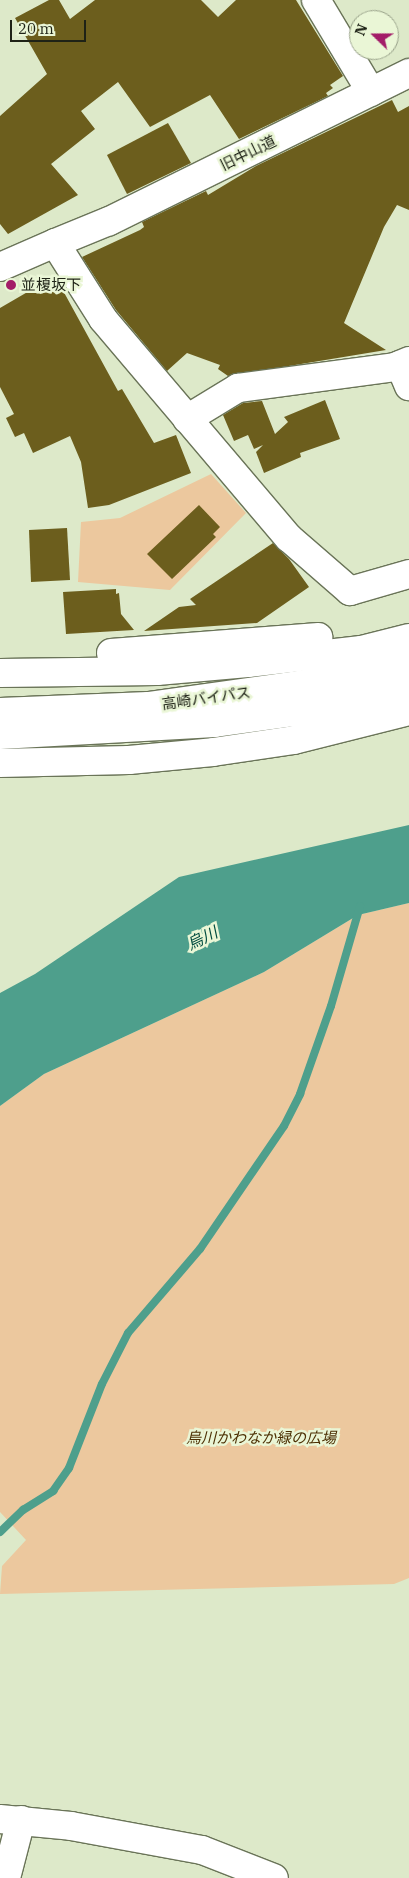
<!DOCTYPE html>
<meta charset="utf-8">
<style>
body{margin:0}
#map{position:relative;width:409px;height:1878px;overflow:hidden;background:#dde9c9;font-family:"IBM Plex Serif","Noto Sans JP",serif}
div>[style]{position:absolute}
.green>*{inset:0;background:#ecc89e}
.water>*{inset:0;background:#4e9f8c}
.stream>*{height:8px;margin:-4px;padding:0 4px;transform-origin:4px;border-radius:4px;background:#4e9f8c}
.building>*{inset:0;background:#6c5e1d}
.roads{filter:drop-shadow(1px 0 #6a7458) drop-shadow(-1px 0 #6a7458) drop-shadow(0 1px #6a7458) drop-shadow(0 -1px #6a7458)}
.street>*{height:28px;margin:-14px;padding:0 14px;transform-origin:14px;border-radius:14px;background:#fff}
.secondary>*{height:28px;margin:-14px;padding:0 14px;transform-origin:14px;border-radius:14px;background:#fff}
.highway>*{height:28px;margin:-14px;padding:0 14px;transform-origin:14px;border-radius:14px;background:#fff}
.dots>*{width:14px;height:14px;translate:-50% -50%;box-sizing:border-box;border:2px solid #eaf6d6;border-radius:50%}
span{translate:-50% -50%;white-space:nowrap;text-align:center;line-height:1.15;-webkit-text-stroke:5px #eaf6d6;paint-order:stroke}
.street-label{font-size:15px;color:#1e2216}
.poi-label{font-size:15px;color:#1e2216}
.left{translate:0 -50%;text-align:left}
.park-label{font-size:15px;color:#4c2f03;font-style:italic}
.water-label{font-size:16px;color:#014c3f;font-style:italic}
.north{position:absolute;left:349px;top:10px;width:50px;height:50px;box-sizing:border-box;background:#eaf6d6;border:1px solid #98a189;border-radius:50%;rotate:292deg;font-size:14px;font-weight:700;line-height:20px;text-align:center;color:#1e2216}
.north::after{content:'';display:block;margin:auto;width:18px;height:22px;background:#a31c68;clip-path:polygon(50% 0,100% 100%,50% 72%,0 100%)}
.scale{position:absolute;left:10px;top:20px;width:76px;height:22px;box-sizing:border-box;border:2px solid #1e2216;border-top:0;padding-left:6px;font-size:15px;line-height:18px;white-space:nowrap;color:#1e2216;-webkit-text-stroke:4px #eaf6d6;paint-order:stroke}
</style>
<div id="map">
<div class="green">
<div style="clip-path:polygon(211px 474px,246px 513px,170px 590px,78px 582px,81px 522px,120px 518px)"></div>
<div style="clip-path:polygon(409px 903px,409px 1578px,394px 1584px,0 1594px,2px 1566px,26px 1540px,0 1512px,0 1106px,44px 1074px,264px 972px,358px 915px)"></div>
</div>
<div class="water">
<div style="clip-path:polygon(409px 825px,409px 903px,358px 915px,264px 972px,44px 1074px,0 1106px,0 993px,35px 974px,179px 877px)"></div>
</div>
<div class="stream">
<div style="left:0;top:1532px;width:32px;rotate:-44deg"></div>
<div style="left:23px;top:1510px;width:36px;rotate:-32deg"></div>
<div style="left:53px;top:1491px;width:28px;rotate:-55deg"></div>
<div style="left:69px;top:1468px;width:90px;rotate:-68.6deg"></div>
<div style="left:102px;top:1384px;width:57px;rotate:-63deg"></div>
<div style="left:128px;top:1333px;width:111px;rotate:-49.4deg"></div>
<div style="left:200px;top:1249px;width:149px;rotate:-55.7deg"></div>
<div style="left:284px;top:1126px;width:36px;rotate:-63deg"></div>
<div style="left:300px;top:1094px;width:93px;rotate:-70.6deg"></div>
<div style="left:331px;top:1006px;width:104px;rotate:-73.8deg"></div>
</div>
<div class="building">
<div style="clip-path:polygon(49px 0,59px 0,70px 19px,95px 0,201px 0,218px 17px,236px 0,296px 0,343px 76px,330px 85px,333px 88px,326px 93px,328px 96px,239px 139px,210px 95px,150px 127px,118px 82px,81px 111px,95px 129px,51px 164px,78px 195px,8px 234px,0 224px,0 116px,47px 74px,15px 18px)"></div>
<div style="clip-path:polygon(392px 100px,398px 112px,409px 106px,409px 210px,397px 205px,384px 227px,344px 323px,386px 350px,228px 376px,218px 369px,220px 365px,187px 353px,167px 371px,116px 310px,82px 257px,140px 230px,144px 227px,142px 222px,206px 191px,208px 195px,256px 166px)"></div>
<div style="clip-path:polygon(168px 123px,191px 163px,127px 194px,107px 155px)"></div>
<div style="clip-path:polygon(55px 276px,118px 391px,122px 389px,154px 443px,176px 435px,191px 473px,109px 505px,88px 508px,81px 462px,70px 436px,33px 453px,24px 433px,15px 437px,6px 418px,14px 414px,0 387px,0 308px)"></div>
<div style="clip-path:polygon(325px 400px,340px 439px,300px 453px,301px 457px,264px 473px,256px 452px,263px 445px,254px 449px,248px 435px,234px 441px,223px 415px,243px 403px,262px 401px,275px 434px,288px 422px,284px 417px)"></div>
<div style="clip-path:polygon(199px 505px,220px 527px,213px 534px,216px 537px,172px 579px,147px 554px)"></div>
<div style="clip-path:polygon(67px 528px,70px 580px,31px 582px,29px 530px)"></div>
<div style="clip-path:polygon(273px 543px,289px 559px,309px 587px,257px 623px,144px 631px,179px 607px,196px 605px,190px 599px)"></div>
<div style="clip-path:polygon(116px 589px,116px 594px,119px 593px,121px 614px,134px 630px,66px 634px,63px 592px)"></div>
</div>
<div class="roads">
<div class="street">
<div style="left:316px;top:0;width:107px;rotate:59.1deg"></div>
<div style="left:409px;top:73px;width:335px;rotate:153.7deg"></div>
<div style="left:109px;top:221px;width:58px;rotate:157.8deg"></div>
<div style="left:55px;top:243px;width:90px;rotate:57.7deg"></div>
<div style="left:103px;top:319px;width:287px;rotate:49.7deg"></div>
<div style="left:289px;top:538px;width:81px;rotate:41deg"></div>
<div style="left:350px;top:591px;width:61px;rotate:-16.1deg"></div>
<div style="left:400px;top:365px;width:23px;rotate:67deg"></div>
<div style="left:187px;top:419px;width:60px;rotate:-31.3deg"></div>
<div style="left:238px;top:388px;width:158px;rotate:-7.6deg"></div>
<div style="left:395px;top:367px;width:15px;rotate:-23deg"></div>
<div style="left:0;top:1819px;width:71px;rotate:5.6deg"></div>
<div style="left:71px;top:1826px;width:133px;rotate:10.4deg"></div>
<div style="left:202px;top:1850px;width:77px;rotate:21.3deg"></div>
<div style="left:6px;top:1878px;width:60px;rotate:-75.5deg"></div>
</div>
<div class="secondary">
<div style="left:0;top:267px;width:60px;rotate:-23.6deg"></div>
</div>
<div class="highway">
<div style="left:111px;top:653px;width:208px;rotate:-4.4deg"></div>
<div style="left:0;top:673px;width:157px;rotate:-0.7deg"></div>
<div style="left:157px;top:671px;width:91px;rotate:-5deg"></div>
<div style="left:248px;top:663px;width:114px;rotate:-6.6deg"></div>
<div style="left:361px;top:650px;width:49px;rotate:-14deg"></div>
<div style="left:0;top:712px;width:148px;rotate:-2.3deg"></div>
<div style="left:148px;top:706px;width:153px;rotate:-7.9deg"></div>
<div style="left:300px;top:685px;width:112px;rotate:-12.4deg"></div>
<div style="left:0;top:735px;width:215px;rotate:-3.2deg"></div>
<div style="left:215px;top:723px;width:80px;rotate:-7.9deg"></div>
<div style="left:294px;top:712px;width:118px;rotate:-12.7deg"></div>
<div style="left:0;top:763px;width:129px;rotate:-1.3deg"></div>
<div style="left:129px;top:760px;width:84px;rotate:-5.4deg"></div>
<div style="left:213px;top:752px;width:82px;rotate:-8.4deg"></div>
<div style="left:294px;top:740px;width:119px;rotate:-14.2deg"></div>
</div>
</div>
<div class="dots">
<div style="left:11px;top:285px;background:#a31c68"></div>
</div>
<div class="street-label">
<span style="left:248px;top:153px;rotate:-26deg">旧中山道</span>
<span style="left:206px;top:698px;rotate:-8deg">高崎バイパス</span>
</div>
<div class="poi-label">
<span class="left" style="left:21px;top:285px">並榎坂下</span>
</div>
<div class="park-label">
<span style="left:261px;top:1438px">烏川かわなか緑の広場</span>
</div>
<div class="water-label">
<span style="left:202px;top:938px;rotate:-26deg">烏川</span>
</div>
<div class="north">N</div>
<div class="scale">20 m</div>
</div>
